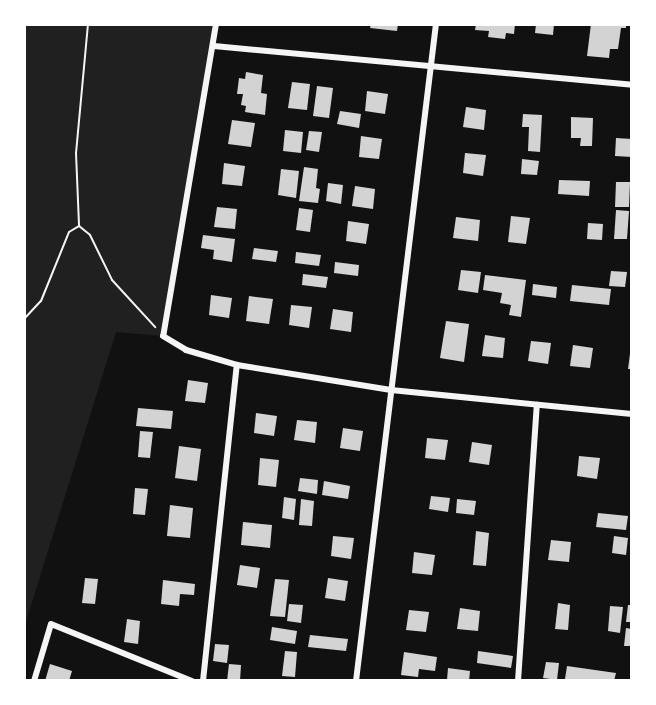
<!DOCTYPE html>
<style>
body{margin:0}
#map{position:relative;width:656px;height:705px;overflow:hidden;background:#111;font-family:Arial,sans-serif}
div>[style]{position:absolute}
.green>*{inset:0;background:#202020}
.building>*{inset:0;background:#d3d3d3}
.path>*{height:2px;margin:-1px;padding:0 1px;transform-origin:1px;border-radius:1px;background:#f5f5f5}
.minor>*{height:6px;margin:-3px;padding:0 3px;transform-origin:3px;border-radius:3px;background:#f5f5f5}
span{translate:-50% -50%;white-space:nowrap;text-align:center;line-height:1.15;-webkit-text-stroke:6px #fff;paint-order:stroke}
.frame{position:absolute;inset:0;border:26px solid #fff;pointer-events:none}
</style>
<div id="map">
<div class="green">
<div style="clip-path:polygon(24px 24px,216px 24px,163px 336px,116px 332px,24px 628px)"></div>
</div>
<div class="building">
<div style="clip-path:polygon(371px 24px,398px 24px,397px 31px,370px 28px)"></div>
<div style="clip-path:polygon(476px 24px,515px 24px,514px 34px,506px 33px,505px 39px,488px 37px,489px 31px,475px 30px)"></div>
<div style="clip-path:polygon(536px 24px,554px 24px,553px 35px,535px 33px)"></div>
<div style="clip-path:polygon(591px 24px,626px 24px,626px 28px,621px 28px,618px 49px,610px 49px,609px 58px,587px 56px)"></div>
<div style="clip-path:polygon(246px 72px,263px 75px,261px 93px,267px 94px,265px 115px,245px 112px,246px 106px,241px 105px,243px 94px,237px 94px,239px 78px,245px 79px)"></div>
<div style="clip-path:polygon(292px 82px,310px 84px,307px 110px,288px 108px)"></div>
<div style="clip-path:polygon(317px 86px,333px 88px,329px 118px,313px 116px)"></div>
<div style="clip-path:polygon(367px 91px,388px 94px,385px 114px,365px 111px)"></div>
<div style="clip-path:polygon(466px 107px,486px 110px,484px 130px,463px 127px)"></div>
<div style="clip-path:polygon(340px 111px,361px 114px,359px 128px,337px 124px)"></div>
<div style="clip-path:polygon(523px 114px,542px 115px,540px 152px,528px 151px,529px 127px,522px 127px)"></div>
<div style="clip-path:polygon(571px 117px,593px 118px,592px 146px,580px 146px,581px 138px,571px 138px)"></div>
<div style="clip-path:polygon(232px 120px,255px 123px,251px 147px,228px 144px)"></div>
<div style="clip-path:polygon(285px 130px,303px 132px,301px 153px,283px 151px)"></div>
<div style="clip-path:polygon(309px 131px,322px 132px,319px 152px,306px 150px)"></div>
<div style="clip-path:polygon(361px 136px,382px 139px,379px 159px,359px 157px)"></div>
<div style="clip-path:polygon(616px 138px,632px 139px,632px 157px,615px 156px)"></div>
<div style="clip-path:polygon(465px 153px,486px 155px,483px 176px,463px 173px)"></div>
<div style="clip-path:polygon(522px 159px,539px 161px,537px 175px,521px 174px)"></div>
<div style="clip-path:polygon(224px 163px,245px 166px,242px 186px,222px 184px)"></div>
<div style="clip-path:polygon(304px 167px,318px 169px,316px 188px,320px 189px,318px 203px,299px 201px)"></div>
<div style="clip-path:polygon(281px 169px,299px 171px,296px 198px,278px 195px)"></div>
<div style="clip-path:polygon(559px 180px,590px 181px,589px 196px,558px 194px)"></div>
<div style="clip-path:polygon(616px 182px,630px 182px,629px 207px,615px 207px)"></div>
<div style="clip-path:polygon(328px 183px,343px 185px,341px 204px,326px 201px)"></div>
<div style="clip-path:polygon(355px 186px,375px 189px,373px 209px,352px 206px)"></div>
<div style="clip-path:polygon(217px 207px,237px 209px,235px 229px,214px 227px)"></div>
<div style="clip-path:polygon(299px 208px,313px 210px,310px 232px,296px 230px)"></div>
<div style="clip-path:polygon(616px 210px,629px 211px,627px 239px,614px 239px)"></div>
<div style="clip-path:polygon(511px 216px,530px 218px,526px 244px,508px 242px)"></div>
<div style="clip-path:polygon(456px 217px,480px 220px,478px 241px,453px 238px)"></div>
<div style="clip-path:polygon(348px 221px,369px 224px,366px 244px,346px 241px)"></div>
<div style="clip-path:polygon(588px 223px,603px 224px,602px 240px,587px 239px)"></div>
<div style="clip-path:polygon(203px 235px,235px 239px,232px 262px,213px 259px,214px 250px,201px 248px)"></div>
<div style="clip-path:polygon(254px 248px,278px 251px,276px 262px,252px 259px)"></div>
<div style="clip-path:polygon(296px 252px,321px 255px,319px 266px,295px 263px)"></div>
<div style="clip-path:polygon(335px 262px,359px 265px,358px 276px,334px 273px)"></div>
<div style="clip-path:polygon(461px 270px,481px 272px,478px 293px,458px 290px)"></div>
<div style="clip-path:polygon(611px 271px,627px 272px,625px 287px,609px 286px)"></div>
<div style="clip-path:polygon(303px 274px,328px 277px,326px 288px,302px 285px)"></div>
<div style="clip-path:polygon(485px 275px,526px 280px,521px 317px,509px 315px,511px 305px,500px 303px,502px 293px,483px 290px)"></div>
<div style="clip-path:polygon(533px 284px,557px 287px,556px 298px,532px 295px)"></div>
<div style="clip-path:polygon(572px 285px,611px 289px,609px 305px,570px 301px)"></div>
<div style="clip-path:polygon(211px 295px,232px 298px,229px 318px,209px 315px)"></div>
<div style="clip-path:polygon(249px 296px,273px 299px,269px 324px,246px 321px)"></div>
<div style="clip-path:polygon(291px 305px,312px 307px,309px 328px,289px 325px)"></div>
<div style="clip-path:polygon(333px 309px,353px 312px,351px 332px,330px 329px)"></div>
<div style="clip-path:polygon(446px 321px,469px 324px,464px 362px,440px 358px)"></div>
<div style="clip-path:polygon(485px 335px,505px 338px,503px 358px,482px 356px)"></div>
<div style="clip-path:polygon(531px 341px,551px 343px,548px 364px,528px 361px)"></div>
<div style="clip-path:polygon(573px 345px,593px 348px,590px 368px,570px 366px)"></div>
<div style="clip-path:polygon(631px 346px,632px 346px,632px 369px,628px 369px)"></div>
<div style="clip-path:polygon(188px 380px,208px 383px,205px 403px,185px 401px)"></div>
<div style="clip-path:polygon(138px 408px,173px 411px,171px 429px,136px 426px)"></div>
<div style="clip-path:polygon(256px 413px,277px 416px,274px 436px,254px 433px)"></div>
<div style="clip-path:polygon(297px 420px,317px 422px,315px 443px,294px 440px)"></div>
<div style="clip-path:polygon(343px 428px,363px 431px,360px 451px,340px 448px)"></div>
<div style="clip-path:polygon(140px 431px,153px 432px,150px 458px,138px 457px)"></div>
<div style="clip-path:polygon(427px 438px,448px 440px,445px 460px,425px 458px)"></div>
<div style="clip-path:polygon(472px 442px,492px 445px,489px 465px,469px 462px)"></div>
<div style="clip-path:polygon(179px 446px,201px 449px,197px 481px,175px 478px)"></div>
<div style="clip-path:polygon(579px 456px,600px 458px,597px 479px,577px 476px)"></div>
<div style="clip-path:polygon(260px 458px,279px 460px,276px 487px,258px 485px)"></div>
<div style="clip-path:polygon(300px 478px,318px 480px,317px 494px,298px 491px)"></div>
<div style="clip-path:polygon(324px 481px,350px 486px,348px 499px,322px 495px)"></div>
<div style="clip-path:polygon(135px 488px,148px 489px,145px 515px,133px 514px)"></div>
<div style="clip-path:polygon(431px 496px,450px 498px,448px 512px,429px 509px)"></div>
<div style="clip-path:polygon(284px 497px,296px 499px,294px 520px,282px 518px)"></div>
<div style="clip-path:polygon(301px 499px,314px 501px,312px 526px,299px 525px)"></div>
<div style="clip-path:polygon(457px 499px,476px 501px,474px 515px,456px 513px)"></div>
<div style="clip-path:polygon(170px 505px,193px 508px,190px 538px,167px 536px)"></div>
<div style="clip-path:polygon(598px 513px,628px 516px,626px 530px,596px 527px)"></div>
<div style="clip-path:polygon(243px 522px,272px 525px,270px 548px,241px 545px)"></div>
<div style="clip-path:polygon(476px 531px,489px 533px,486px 566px,473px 565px)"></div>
<div style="clip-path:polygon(333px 536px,354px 538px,351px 559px,331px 556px)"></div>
<div style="clip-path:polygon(614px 536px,628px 538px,626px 555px,612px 553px)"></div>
<div style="clip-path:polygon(551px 540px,571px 542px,569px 562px,548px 560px)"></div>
<div style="clip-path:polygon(414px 552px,435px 555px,432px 575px,412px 573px)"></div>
<div style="clip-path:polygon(240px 565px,260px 568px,257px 588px,237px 585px)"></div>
<div style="clip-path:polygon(85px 578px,98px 579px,95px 604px,82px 603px)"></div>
<div style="clip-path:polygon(328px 578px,348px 581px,345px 601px,325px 598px)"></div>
<div style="clip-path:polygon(275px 579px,289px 580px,285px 617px,270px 616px)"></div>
<div style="clip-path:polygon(163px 580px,195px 584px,194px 595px,180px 594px,179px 606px,161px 604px)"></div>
<div style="clip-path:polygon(558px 603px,570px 605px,568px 630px,555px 629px)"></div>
<div style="clip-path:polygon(289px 604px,303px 605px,301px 623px,287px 621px)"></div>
<div style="clip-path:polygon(628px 605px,632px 605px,632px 622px,626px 622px)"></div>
<div style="clip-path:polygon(610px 606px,623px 607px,620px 633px,608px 631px)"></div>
<div style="clip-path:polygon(460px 608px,480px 611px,478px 631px,457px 629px)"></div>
<div style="clip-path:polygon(409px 610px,429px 612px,426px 632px,406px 630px)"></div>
<div style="clip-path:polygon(127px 619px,140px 621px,138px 644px,124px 642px)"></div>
<div style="clip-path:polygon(272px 627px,297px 631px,295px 644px,270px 640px)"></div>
<div style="clip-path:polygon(626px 628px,632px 629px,632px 646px,624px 646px)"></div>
<div style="clip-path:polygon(310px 635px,348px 639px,346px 651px,308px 647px)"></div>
<div style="clip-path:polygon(215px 644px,229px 645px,227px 663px,213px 661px)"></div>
<div style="clip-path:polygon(285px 651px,297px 652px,295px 677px,282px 676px)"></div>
<div style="clip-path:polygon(478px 651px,513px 656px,511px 668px,477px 663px)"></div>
<div style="clip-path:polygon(404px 652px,437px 657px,435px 671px,419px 669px,418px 677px,401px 675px)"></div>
<div style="clip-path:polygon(546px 662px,559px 663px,557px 680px,543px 678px)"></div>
<div style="clip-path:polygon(50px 664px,72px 671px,69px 681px,45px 681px)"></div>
<div style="clip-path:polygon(229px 664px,241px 665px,240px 681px,227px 681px)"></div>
<div style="clip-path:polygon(567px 666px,616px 673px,614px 681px,565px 679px)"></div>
<div style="clip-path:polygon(448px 668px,470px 671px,469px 681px,447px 680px)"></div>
</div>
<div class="path">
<div style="left:88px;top:24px;width:130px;rotate:95.3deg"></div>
<div style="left:76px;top:153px;width:73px;rotate:87.6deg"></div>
<div style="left:79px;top:226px;width:14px;rotate:39deg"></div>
<div style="left:90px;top:235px;width:50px;rotate:63.9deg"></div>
<div style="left:112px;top:280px;width:64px;rotate:47.5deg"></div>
<div style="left:24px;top:319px;width:25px;rotate:-47deg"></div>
<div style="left:41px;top:301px;width:74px;rotate:-67.9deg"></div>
<div style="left:69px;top:232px;width:12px;rotate:-31deg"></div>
</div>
<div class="minor">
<div style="left:216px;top:24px;width:316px;rotate:99.6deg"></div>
<div style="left:163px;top:336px;width:27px;rotate:31deg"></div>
<div style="left:186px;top:350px;width:53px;rotate:16.4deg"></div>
<div style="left:237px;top:365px;width:156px;rotate:9.2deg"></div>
<div style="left:391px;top:390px;width:242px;rotate:5.7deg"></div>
<div style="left:214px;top:46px;width:420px;rotate:5.3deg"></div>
<div style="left:34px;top:681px;width:59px;rotate:-73.4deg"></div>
<div style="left:51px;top:624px;width:152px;rotate:22deg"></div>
<div style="left:203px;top:681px;width:318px;rotate:-83.9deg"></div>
<div style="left:356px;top:681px;width:662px;rotate:-83.06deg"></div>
<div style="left:518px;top:681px;width:277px;rotate:-86.1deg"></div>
</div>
<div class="frame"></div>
</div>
